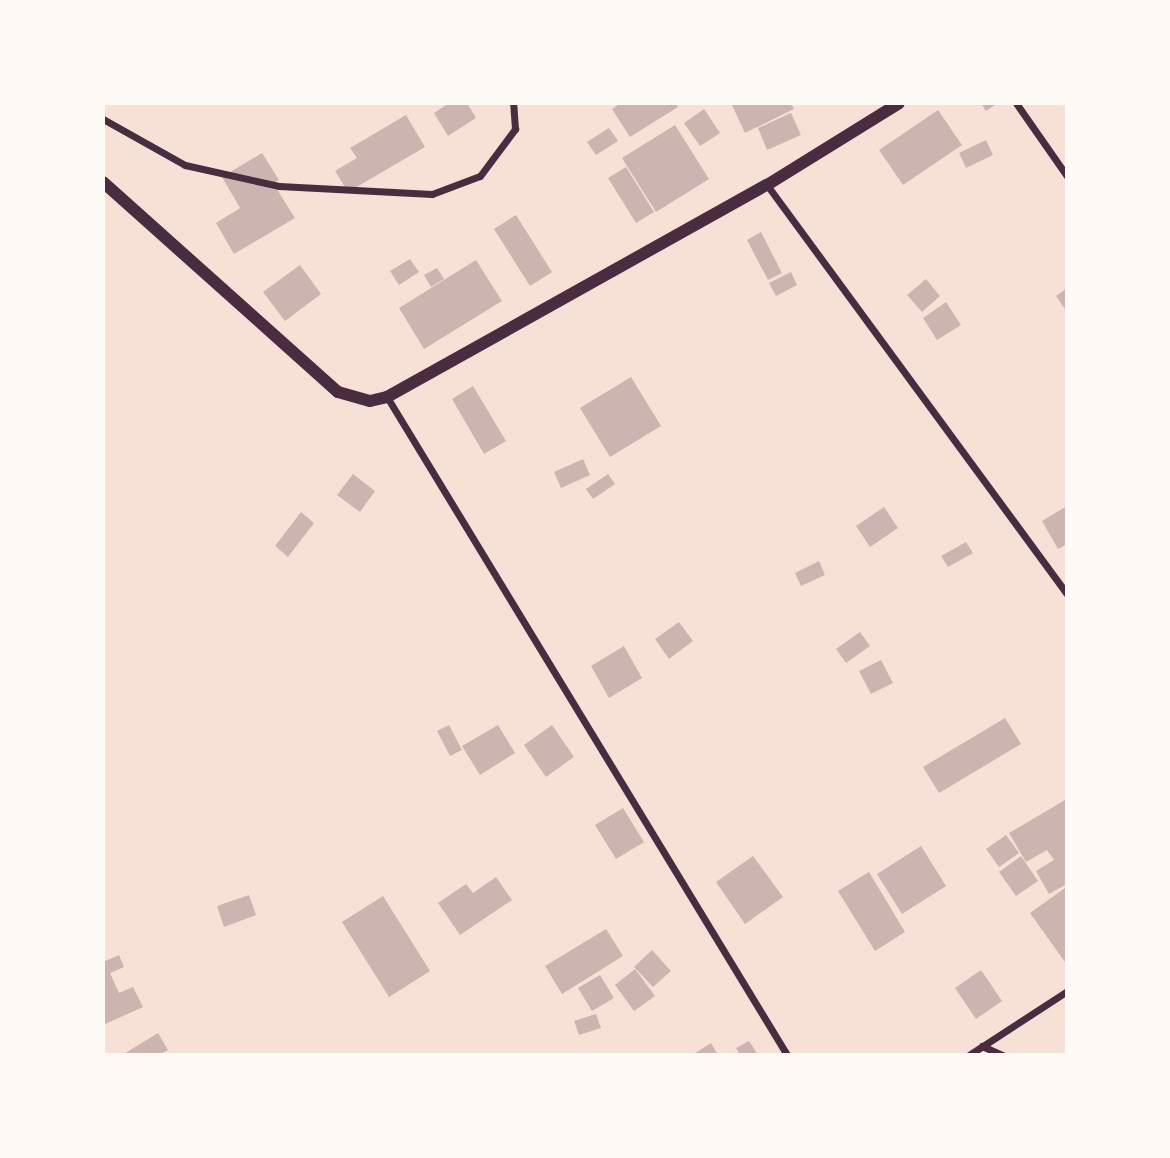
<!DOCTYPE html>
<style>
body{margin:0}
#map{position:relative;width:1170px;height:1158px;overflow:hidden;background:#f7e1d7;font-family:Figtree,sans-serif}
div>[style]{position:absolute}
.building>*{inset:0;background:#ccb4b1}
.minor>*{height:7px;margin:-3.5px;padding:0 3.5px;transform-origin:3.5px;border-radius:3.5px;background:#4a2c40}
.tertiary>*{height:12px;margin:-6px;padding:0 6px;transform-origin:6px;border-radius:6px;background:#4a2c40}
span{translate:-50% -50%;white-space:nowrap;text-align:center;line-height:1.15;-webkit-text-stroke:7px #fffaf5;paint-order:stroke}
.frame{position:absolute;inset:0;border:105px solid #fffaf5;pointer-events:none}
</style>
<div id="map">
<div class="building">
<div style="clip-path:polygon(449px 103px,467px 103px,476px 118px,448px 136px,434px 113px)"></div>
<div style="clip-path:polygon(621px 103px,675px 103px,678px 107px,630px 137px,612px 109px)"></div>
<div style="clip-path:polygon(731px 103px,791px 103px,794px 109px,745px 133px)"></div>
<div style="clip-path:polygon(981px 103px,998px 103px,986px 111px)"></div>
<div style="clip-path:polygon(704px 109px,720px 133px,700px 146px,684px 123px)"></div>
<div style="clip-path:polygon(938px 110px,962px 145px,903px 185px,879px 150px)"></div>
<div style="clip-path:polygon(791px 113px,801px 135px,767px 150px,758px 128px)"></div>
<div style="clip-path:polygon(406px 115px,425px 147px,348px 192px,335px 171px,357px 158px,350px 148px)"></div>
<div style="clip-path:polygon(675px 125px,709px 179px,656px 212px,622px 158px)"></div>
<div style="clip-path:polygon(609px 128px,618px 141px,596px 155px,587px 142px)"></div>
<div style="clip-path:polygon(986px 140px,993px 155px,966px 168px,959px 153px)"></div>
<div style="clip-path:polygon(262px 153px,279px 180px,273px 183px,295px 218px,234px 254px,216px 223px,240px 208px,222px 177px)"></div>
<div style="clip-path:polygon(626px 167px,654px 212px,636px 223px,608px 178px)"></div>
<div style="clip-path:polygon(516px 215px,552px 272px,530px 286px,494px 229px)"></div>
<div style="clip-path:polygon(761px 232px,782px 273px,768px 280px,747px 240px)"></div>
<div style="clip-path:polygon(410px 259px,419px 272px,399px 285px,390px 271px)"></div>
<div style="clip-path:polygon(476px 260px,502px 301px,424px 349px,399px 308px)"></div>
<div style="clip-path:polygon(300px 265px,321px 294px,285px 321px,263px 292px)"></div>
<div style="clip-path:polygon(437px 268px,444px 279px,431px 287px,424px 275px)"></div>
<div style="clip-path:polygon(791px 272px,797px 285px,776px 296px,769px 283px)"></div>
<div style="clip-path:polygon(926px 279px,940px 296px,922px 312px,907px 295px)"></div>
<div style="clip-path:polygon(1067px 288px,1067px 312px,1056px 296px)"></div>
<div style="clip-path:polygon(946px 302px,961px 325px,937px 340px,923px 318px)"></div>
<div style="clip-path:polygon(631px 377px,661px 426px,610px 457px,580px 408px)"></div>
<div style="clip-path:polygon(473px 386px,506px 441px,484px 454px,452px 399px)"></div>
<div style="clip-path:polygon(583px 459px,590px 475px,561px 488px,554px 472px)"></div>
<div style="clip-path:polygon(353px 474px,375px 491px,360px 512px,337px 495px)"></div>
<div style="clip-path:polygon(608px 474px,615px 484px,593px 499px,586px 489px)"></div>
<div style="clip-path:polygon(1067px 506px,1067px 544px,1058px 549px,1042px 521px)"></div>
<div style="clip-path:polygon(884px 507px,898px 528px,870px 547px,856px 526px)"></div>
<div style="clip-path:polygon(301px 512px,314px 523px,288px 557px,275px 546px)"></div>
<div style="clip-path:polygon(966px 542px,973px 553px,948px 567px,941px 556px)"></div>
<div style="clip-path:polygon(819px 561px,825px 575px,801px 586px,795px 573px)"></div>
<div style="clip-path:polygon(679px 622px,693px 641px,669px 659px,655px 639px)"></div>
<div style="clip-path:polygon(860px 632px,870px 646px,846px 663px,836px 649px)"></div>
<div style="clip-path:polygon(624px 646px,642px 678px,609px 698px,591px 666px)"></div>
<div style="clip-path:polygon(881px 660px,893px 683px,871px 694px,859px 671px)"></div>
<div style="clip-path:polygon(1005px 718px,1021px 744px,939px 793px,923px 767px)"></div>
<div style="clip-path:polygon(449px 725px,462px 750px,450px 756px,437px 731px)"></div>
<div style="clip-path:polygon(498px 725px,515px 753px,480px 775px,462px 746px)"></div>
<div style="clip-path:polygon(552px 725px,574px 757px,546px 777px,524px 745px)"></div>
<div style="clip-path:polygon(1065px 800px,1067px 884px,1049px 894px,1036px 871px,1054px 860px,1047px 850px,1026px 862px,1009px 833px)"></div>
<div style="clip-path:polygon(623px 808px,644px 842px,616px 859px,595px 825px)"></div>
<div style="clip-path:polygon(1006px 835px,1019px 853px,999px 867px,986px 849px)"></div>
<div style="clip-path:polygon(921px 846px,946px 886px,902px 914px,877px 874px)"></div>
<div style="clip-path:polygon(753px 856px,783px 897px,745px 924px,716px 882px)"></div>
<div style="clip-path:polygon(1021px 856px,1038px 881px,1016px 896px,999px 872px)"></div>
<div style="clip-path:polygon(869px 872px,905px 932px,875px 951px,838px 891px)"></div>
<div style="clip-path:polygon(496px 877px,512px 900px,460px 935px,438px 903px,466px 884px,473px 893px)"></div>
<div style="clip-path:polygon(1065px 888px,1067px 890px,1067px 965px,1030px 913px)"></div>
<div style="clip-path:polygon(249px 895px,256px 915px,224px 927px,217px 906px)"></div>
<div style="clip-path:polygon(383px 896px,430px 971px,389px 997px,342px 922px)"></div>
<div style="clip-path:polygon(606px 929px,623px 956px,562px 994px,545px 966px)"></div>
<div style="clip-path:polygon(652px 950px,671px 971px,653px 987px,634px 967px)"></div>
<div style="clip-path:polygon(119px 955px,124px 967px,110px 973px,119px 993px,133px 987px,143px 1007px,103px 1025px,103px 962px)"></div>
<div style="clip-path:polygon(635px 969px,655px 996px,634px 1011px,615px 985px)"></div>
<div style="clip-path:polygon(981px 970px,1002px 1001px,976px 1019px,955px 988px)"></div>
<div style="clip-path:polygon(600px 975px,614px 998px,592px 1011px,578px 988px)"></div>
<div style="clip-path:polygon(596px 1014px,601px 1028px,579px 1035px,574px 1021px)"></div>
<div style="clip-path:polygon(158px 1033px,168px 1050px,159px 1055px,122px 1055px)"></div>
<div style="clip-path:polygon(749px 1041px,758px 1055px,740px 1055px,736px 1048px)"></div>
<div style="clip-path:polygon(711px 1043px,718px 1055px,692px 1055px)"></div>
</div>
<div class="minor">
<div style="left:1016px;top:103px;width:89px;rotate:55.1deg"></div>
<div style="left:103px;top:119px;width:94px;rotate:29.3deg"></div>
<div style="left:185px;top:165px;width:96px;rotate:12.6deg"></div>
<div style="left:279px;top:186px;width:153px;rotate:3deg"></div>
<div style="left:432px;top:194px;width:51px;rotate:-20.6deg"></div>
<div style="left:480px;top:176px;width:59px;rotate:-53.3deg"></div>
<div style="left:515px;top:129px;width:26px;rotate:-94deg"></div>
<div style="left:767px;top:185px;width:507px;rotate:53.74deg"></div>
<div style="left:387px;top:397px;width:770px;rotate:58.7deg"></div>
<div style="left:982px;top:1046px;width:22px;rotate:24deg"></div>
<div style="left:969px;top:1055px;width:117px;rotate:-33.1deg"></div>
</div>
<div class="tertiary">
<div style="left:103px;top:182px;width:315px;rotate:41.8deg"></div>
<div style="left:338px;top:392px;width:33px;rotate:16deg"></div>
<div style="left:370px;top:401px;width:17px;rotate:-13deg"></div>
<div style="left:387px;top:397px;width:435px;rotate:-29.2deg"></div>
<div style="left:767px;top:185px;width:155px;rotate:-31.8deg"></div>
</div>
<div class="frame"></div>
</div>
